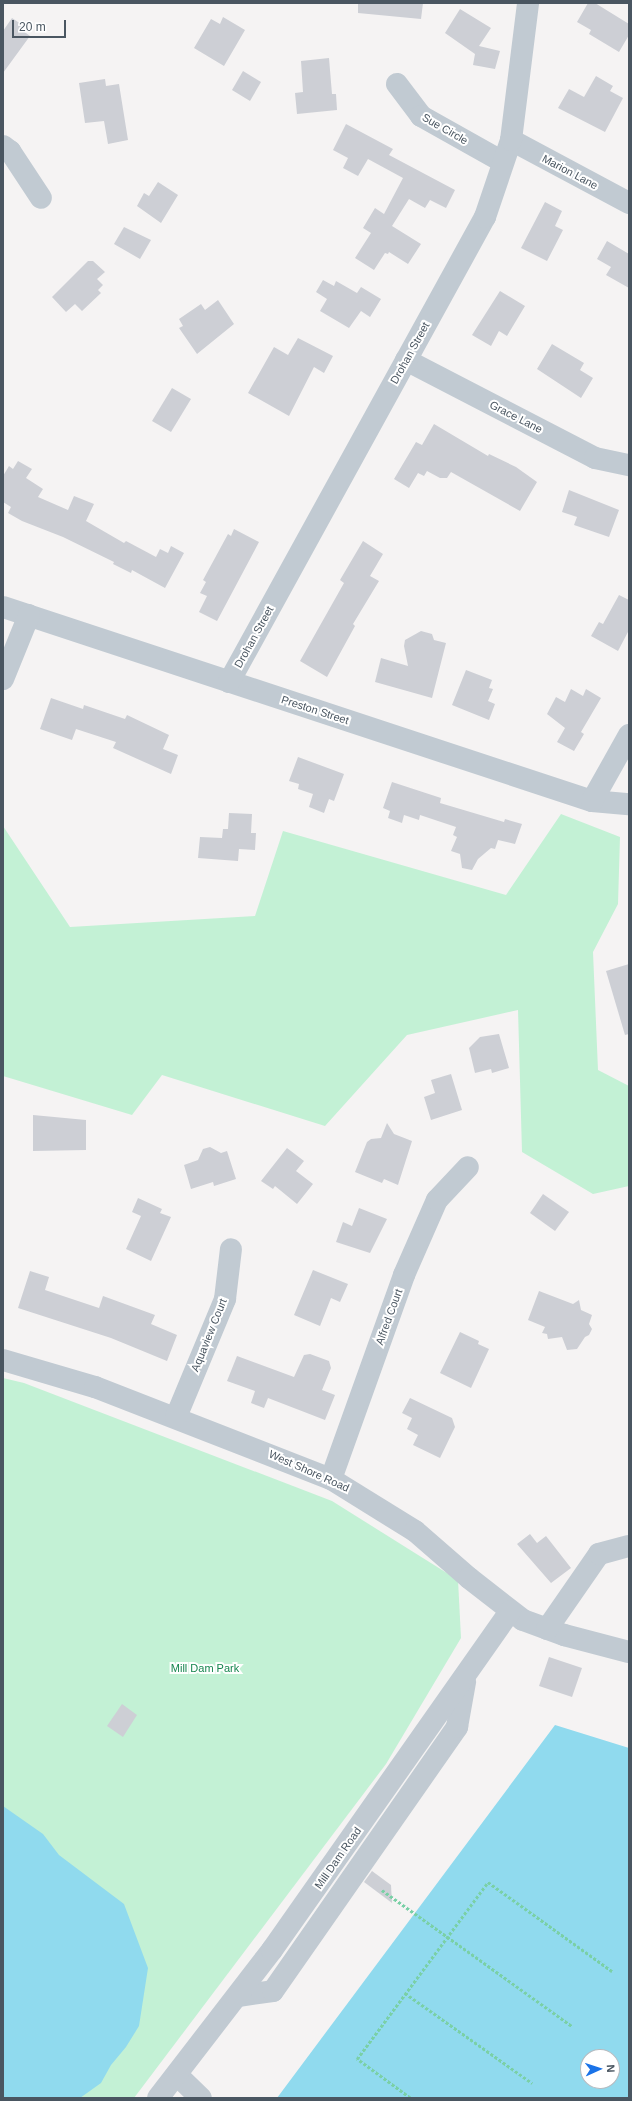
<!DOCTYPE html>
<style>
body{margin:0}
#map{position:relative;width:632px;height:2101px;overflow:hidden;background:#f5f3f3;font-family:Helvetica,sans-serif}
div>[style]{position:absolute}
.green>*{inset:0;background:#c3f1d5}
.water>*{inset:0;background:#90daee}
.building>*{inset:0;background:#cdcfd5}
.path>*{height:2.5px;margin-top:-1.25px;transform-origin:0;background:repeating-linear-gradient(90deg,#7ad0a6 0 3px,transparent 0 5px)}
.minor>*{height:22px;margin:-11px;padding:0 11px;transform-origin:11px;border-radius:11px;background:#c1cad2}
span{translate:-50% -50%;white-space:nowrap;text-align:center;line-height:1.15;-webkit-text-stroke:4px #fff;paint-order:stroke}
.street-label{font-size:11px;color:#4a5661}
.park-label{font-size:11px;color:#17864f}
.frame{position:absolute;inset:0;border:4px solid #4a5661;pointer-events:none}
.north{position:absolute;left:580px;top:2049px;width:40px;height:40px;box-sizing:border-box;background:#fff;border:1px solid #b7bbc0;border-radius:50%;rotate:87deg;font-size:11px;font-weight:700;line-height:16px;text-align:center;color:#4a5661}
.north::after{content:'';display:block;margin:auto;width:14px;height:18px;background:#1a73e8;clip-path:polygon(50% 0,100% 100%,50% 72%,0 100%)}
.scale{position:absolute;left:12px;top:20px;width:54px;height:18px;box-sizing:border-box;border:2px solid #4a5661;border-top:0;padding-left:5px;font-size:12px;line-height:14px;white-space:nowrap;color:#4a5661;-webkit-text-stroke:3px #fff;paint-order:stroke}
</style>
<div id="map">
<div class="green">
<div style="clip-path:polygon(561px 814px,620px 837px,618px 904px,593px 952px,598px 1070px,629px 1086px,629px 1186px,593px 1194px,522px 1152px,518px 1010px,407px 1035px,325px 1126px,162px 1075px,132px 1115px,3px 1076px,3px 826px,70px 927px,255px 916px,283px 831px,506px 895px)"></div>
<div style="clip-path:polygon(3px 1378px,24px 1383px,332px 1501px,458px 1580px,461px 1638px,386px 1764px,134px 2098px,3px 2098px)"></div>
</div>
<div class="water">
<div style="clip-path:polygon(evenodd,555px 1725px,629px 1748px,629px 2098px,277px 2098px,555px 1725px,588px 2057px,612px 2057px,612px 2081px,588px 2081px,588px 2057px)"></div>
<div style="clip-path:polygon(3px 1806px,43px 1834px,59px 1855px,124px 1904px,148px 1968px,139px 2026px,126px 2047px,111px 2065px,101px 2083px,80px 2098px,3px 2098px)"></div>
</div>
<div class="building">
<div style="clip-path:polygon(358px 3px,423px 3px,421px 19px,358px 13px)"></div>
<div style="clip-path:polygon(588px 3px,595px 3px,629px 24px,629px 35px,619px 52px,589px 34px,591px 30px,577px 22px)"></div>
<div style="clip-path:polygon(460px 9px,491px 28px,479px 46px,500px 51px,495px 69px,473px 65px,475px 54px,445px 33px)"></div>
<div style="clip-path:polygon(223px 17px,245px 30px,224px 66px,194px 48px,211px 19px,220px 24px)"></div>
<div style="clip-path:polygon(12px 18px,24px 26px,22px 30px,30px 36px,3px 73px,3px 31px)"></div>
<div style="clip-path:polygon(329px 58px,332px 94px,336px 94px,337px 110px,297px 114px,295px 93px,303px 92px,301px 61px)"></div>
<div style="clip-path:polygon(243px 71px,261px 82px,250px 101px,232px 90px)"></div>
<div style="clip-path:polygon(596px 76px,613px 86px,610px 91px,623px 98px,605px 132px,558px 108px,569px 89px,584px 97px)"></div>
<div style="clip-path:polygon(105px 79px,106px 86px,119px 84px,128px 140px,108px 144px,104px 121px,85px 123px,79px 83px)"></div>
<div style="clip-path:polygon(346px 124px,393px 149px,389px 155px,455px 190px,446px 208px,430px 200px,425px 208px,409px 199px,392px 226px,421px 244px,408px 264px,389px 252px,388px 254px,385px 253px,374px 270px,355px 258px,371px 233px,363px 228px,375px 208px,384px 214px,403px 178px,368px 159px,358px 176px,343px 168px,348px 158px,333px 150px)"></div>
<div style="clip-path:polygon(158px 182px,178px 195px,161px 223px,137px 206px,144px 193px,149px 196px)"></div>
<div style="clip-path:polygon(545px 202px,562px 211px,555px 226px,563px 230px,547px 261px,521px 248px)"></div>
<div style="clip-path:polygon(124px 227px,151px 240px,140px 259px,114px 244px)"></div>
<div style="clip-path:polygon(607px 241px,629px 254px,629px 288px,606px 275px,611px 267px,597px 259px)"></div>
<div style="clip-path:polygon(88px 261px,93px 261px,105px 272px,97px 279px,103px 285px,98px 290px,101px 293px,82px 311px,75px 304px,66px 312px,52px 297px)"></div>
<div style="clip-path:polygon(323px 280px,334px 286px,336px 281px,357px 293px,361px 287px,381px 299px,370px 317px,361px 311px,349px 328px,320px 311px,327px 299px,316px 292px)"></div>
<div style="clip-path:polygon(500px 291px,525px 306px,507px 336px,499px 331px,491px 346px,472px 335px)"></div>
<div style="clip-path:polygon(218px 300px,234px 324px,197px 354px,179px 328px,183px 326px,179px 319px,201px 304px,205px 310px)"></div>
<div style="clip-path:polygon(298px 338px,333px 356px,324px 373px,314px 367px,289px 416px,248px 393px,274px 347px,288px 355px)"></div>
<div style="clip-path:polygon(552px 344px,584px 363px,580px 370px,593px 378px,581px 398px,537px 369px)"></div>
<div style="clip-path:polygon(172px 388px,191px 399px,171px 432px,152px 421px)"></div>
<div style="clip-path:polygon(434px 424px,488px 456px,489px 454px,516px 467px,537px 482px,520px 511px,451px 472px,447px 478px,440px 478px,427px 471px,424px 476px,418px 473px,409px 488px,394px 479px,416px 442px,422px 445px)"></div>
<div style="clip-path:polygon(18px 461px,32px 469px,26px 478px,43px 489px,38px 497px,68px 510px,74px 496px,94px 504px,86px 521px,124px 543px,126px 541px,156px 557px,160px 549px,168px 553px,171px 546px,184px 553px,165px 588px,132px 570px,131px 573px,113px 564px,114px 562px,63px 537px,22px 521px,8px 513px,11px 507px,3px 502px,3px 476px,9px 466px,13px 469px)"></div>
<div style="clip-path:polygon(569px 490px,619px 510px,609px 537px,574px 525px,577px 517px,562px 512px)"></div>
<div style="clip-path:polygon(234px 529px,259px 542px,217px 621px,199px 612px,207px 596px,200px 593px,206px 582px,203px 580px,228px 534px,231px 536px)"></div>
<div style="clip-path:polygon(363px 541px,383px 554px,370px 576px,379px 581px,353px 624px,355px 626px,327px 677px,300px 661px,344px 583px,340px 580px)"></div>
<div style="clip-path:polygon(619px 595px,629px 600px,629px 630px,618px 651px,591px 636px,599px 622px,603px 624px)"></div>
<div style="clip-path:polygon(421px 631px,432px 634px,434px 640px,446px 643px,432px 698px,375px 682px,381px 658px,408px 666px,404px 646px,405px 640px)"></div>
<div style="clip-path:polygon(466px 670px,492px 680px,489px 688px,493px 689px,488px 701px,495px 704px,489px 720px,452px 705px)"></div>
<div style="clip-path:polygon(571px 689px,583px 696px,586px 689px,601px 698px,581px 732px,584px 734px,574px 751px,557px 742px,565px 728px,547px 714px,556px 697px,565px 702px)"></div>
<div style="clip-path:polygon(51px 698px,83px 709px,84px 705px,125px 719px,127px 715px,169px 735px,163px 749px,178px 755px,171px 774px,113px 748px,116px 742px,76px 729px,72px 740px,40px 729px)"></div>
<div style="clip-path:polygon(298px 757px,344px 774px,334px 801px,329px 799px,324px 813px,309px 807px,313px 794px,298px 789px,299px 784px,289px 781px)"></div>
<div style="clip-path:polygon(392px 782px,441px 798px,440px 803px,504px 822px,505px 819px,522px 824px,515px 844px,498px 840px,495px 849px,491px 848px,478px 859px,472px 870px,462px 868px,460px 854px,451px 851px,457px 837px,453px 835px,456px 827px,420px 815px,419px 820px,404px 815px,402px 823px,388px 818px,390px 811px,383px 808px)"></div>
<div style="clip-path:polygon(229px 813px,252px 814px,251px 833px,256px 833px,255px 850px,239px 849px,238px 861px,198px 858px,200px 837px,222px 838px,223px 829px,228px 829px)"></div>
<div style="clip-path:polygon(629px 964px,629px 1034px,625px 1035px,606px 971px)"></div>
<div style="clip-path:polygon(499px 1034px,509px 1068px,492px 1073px,491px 1069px,475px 1073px,469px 1048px,480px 1037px)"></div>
<div style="clip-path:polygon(451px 1074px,462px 1110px,431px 1120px,424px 1097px,435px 1093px,431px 1080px)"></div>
<div style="clip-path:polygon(33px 1115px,86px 1120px,86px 1150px,33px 1151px)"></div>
<div style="clip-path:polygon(387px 1123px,394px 1134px,412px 1141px,398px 1185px,384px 1179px,382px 1183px,355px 1172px,367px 1142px,371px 1139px,381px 1138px)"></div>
<div style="clip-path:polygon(210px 1147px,221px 1153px,227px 1151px,236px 1179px,214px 1186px,213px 1182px,191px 1189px,184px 1165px,198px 1160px,203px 1149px)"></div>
<div style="clip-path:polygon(287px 1148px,304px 1161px,296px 1171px,313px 1184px,297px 1204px,275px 1186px,273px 1189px,261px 1181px)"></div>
<div style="clip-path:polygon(543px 1194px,569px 1212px,555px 1231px,530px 1213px)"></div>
<div style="clip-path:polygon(138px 1198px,162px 1209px,160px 1213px,171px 1217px,151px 1261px,126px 1249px,141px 1216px,132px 1212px)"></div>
<div style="clip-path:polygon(359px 1208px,387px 1219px,370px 1253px,336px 1242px,343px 1222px,352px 1226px)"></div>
<div style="clip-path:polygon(313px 1270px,348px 1284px,340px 1302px,331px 1298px,320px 1326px,294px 1315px)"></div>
<div style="clip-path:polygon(30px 1271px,49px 1277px,45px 1290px,99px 1308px,103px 1296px,155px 1315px,151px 1324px,177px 1335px,167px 1361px,111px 1338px,18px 1308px)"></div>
<div style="clip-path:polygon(539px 1291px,573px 1304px,579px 1300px,581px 1310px,592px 1315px,589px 1324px,592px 1329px,589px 1335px,585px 1337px,577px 1349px,567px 1350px,562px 1337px,548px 1339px,547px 1334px,542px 1333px,545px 1327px,528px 1320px)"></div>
<div style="clip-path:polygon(460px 1332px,479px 1341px,478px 1344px,489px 1349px,471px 1388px,440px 1373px)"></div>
<div style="clip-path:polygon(310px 1354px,329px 1361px,331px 1368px,322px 1390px,335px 1395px,325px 1420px,268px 1398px,264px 1408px,251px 1403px,255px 1391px,227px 1381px,237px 1356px,294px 1377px,304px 1355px)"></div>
<div style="clip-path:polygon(410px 1398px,452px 1418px,455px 1427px,440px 1458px,413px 1445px,418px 1435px,407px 1429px,412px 1418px,402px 1413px)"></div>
<div style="clip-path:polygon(530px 1534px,537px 1543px,546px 1536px,571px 1568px,551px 1583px,517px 1544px)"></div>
<div style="clip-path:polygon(549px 1657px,582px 1668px,572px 1697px,539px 1686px)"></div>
<div style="clip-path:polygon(122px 1704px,137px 1715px,123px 1737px,107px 1726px)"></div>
<div style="clip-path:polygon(372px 1871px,391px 1885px,392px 1903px,364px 1882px)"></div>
</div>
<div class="path">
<div style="left:382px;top:1890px;width:234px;rotate:35.6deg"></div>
<div style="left:405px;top:1993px;width:156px;rotate:35.3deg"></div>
<div style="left:410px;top:2098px;width:66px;rotate:-143.7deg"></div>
<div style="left:357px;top:2059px;width:220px;rotate:-53.5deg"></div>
<div style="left:488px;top:1882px;width:153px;rotate:35.7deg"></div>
</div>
<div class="minor">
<div style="left:397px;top:84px;width:40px;rotate:53deg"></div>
<div style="left:421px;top:116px;width:94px;rotate:29.3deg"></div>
<div style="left:511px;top:140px;width:134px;rotate:28.1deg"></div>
<div style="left:3px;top:146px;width:9px;rotate:36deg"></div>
<div style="left:10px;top:151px;width:56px;rotate:56.6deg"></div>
<div style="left:406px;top:360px;width:213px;rotate:27.4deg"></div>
<div style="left:595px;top:458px;width:35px;rotate:12deg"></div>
<div style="left:3px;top:607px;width:620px;rotate:18.23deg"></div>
<div style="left:592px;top:801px;width:37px;rotate:5deg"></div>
<div style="left:3px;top:679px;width:69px;rotate:-67.9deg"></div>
<div style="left:229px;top:682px;width:531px;rotate:-61.17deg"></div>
<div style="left:485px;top:217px;width:81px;rotate:-71.3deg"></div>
<div style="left:511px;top:140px;width:138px;rotate:-82.9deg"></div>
<div style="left:592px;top:801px;width:76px;rotate:-60.7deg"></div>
<div style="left:3px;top:1360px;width:96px;rotate:16.4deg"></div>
<div style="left:95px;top:1387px;width:253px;rotate:21.3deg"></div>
<div style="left:331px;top:1479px;width:99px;rotate:31.8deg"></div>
<div style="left:415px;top:1531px;width:72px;rotate:41deg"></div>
<div style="left:469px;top:1578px;width:68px;rotate:37.9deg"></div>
<div style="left:523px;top:1620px;width:44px;rotate:20.1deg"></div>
<div style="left:564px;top:1635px;width:67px;rotate:14.7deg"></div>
<div style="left:176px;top:1417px;width:128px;rotate:-67.4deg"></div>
<div style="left:225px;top:1299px;width:50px;rotate:-83.2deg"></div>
<div style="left:331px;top:1479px;width:217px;rotate:-70.3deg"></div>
<div style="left:404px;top:1275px;width:82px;rotate:-66.3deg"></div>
<div style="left:437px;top:1200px;width:45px;rotate:-46.8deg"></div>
<div style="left:547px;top:1629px;width:91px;rotate:-55.3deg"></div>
<div style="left:599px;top:1554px;width:31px;rotate:-15deg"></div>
<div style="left:238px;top:1996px;width:35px;rotate:-8deg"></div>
<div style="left:273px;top:1991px;width:322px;rotate:-55.1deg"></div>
<div style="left:457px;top:1727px;width:46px;rotate:-79.9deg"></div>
<div style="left:177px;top:2075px;width:33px;rotate:44deg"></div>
<div style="left:158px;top:2098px;width:187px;rotate:-52.4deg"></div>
<div style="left:272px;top:1950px;width:414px;rotate:-54.9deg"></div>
</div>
<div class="street-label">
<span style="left:445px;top:129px;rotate:30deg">Sue Circle</span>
<span style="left:570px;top:172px;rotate:28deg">Marion Lane</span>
<span style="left:410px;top:353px;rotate:-61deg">Drohan Street</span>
<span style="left:516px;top:417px;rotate:27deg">Grace Lane</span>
<span style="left:254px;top:637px;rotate:-61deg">Drohan Street</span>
<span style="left:315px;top:710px;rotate:18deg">Preston Street</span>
<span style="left:389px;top:1317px;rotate:-70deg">Alfred Court</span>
<span style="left:209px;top:1335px;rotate:-68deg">Aquaview Court</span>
<span style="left:309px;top:1471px;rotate:24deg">West Shore Road</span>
<span style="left:338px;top:1858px;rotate:-55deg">Mill Dam Road</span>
</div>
<div class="park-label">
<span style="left:205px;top:1668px">Mill Dam Park</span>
</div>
<div class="frame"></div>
<div class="north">N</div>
<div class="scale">20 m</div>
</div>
